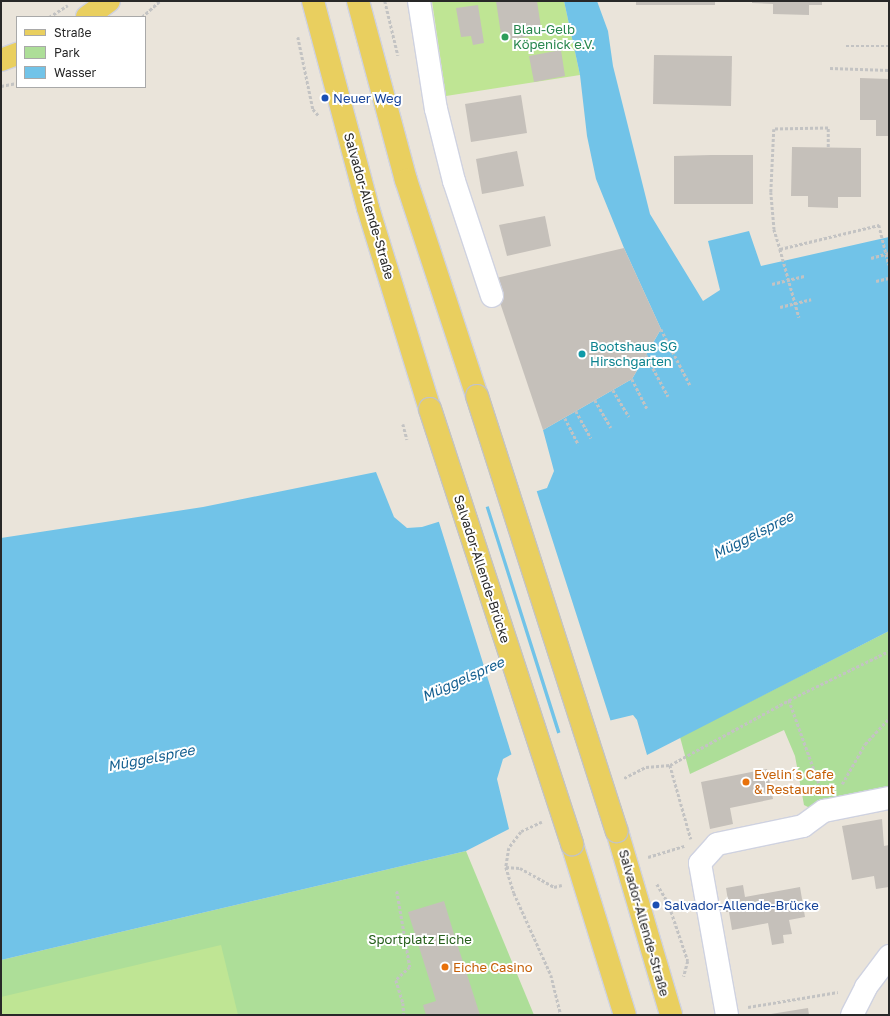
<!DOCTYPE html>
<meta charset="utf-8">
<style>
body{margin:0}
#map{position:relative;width:890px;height:1016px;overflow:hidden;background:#eae4da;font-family:"Golos Text",sans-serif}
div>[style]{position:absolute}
.green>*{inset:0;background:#adde98}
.pitch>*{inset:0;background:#bfe594}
.water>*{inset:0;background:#71c3e8}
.pier>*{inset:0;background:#eae4da}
.building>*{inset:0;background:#c5c0ba}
.path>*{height:2.5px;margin-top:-1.25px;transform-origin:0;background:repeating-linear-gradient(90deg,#c3c3c3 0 3px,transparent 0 5px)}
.roads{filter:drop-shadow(1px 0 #cfd2e0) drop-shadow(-1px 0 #cfd2e0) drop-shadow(0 1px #cfd2e0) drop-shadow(0 -1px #cfd2e0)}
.minor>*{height:22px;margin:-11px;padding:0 11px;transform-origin:11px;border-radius:11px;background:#fff}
.major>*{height:22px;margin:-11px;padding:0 11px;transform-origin:11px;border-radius:11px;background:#e9cf5f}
.bridges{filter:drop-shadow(1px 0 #c3c3c3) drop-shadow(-1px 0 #c3c3c3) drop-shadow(0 1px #c3c3c3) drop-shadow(0 -1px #c3c3c3)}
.major-bridge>*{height:22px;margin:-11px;padding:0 11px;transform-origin:11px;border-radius:11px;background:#e9cf5f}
.dots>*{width:11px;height:11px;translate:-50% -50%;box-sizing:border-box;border:2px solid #fff;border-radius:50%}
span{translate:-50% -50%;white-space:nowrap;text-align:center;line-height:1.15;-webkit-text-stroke:4px #fff;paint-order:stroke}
.leisure-label{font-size:13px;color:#27864d}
.left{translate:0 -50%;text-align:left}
.transit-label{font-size:13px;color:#164399}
.street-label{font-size:13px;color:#282828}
.culture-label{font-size:13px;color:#0d838f}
.food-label{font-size:13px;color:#c56008}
.park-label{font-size:13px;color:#27601c}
.water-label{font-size:14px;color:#135f90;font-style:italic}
.frame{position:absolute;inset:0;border:2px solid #282828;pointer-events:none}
.legend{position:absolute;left:16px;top:16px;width:130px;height:72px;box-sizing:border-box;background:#fff;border:1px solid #a9a9a9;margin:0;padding:5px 7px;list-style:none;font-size:12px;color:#282828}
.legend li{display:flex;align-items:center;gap:8px;height:20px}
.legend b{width:20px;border:1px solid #a9a9a9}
</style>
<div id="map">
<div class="green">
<div style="clip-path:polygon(889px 631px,889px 790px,820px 813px,804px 805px,795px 756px,784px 730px,690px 774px,680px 737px)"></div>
<div style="clip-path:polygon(466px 851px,534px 1015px,1px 1015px,1px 960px)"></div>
</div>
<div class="pitch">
<div style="clip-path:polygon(432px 1px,564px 1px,580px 75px,446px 96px)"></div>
<div style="clip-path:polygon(221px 945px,238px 1015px,1px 1015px,1px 997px)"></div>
</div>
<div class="water">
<div style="clip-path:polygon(564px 1px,597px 1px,608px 31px,613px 66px,650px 214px,703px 301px,720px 290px,708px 241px,749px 231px,761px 266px,889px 237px,889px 631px,647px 755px,637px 720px,633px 715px,604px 722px,597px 703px,564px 713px,569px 729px,551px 736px,547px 722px,510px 734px,516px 752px,503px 759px,497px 779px,509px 829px,466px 851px,1px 960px,1px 538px,203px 507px,376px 472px,394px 517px,407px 528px,422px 527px,547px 488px,554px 471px,543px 430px,632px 379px,646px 355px,661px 329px,624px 248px,596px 179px,587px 136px,580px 75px)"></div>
</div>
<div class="pier">
<div style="clip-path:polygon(536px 489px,611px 722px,603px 723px,596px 705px,566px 715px,571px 730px,561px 734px,488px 504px)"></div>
<div style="clip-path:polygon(485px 505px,558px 736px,549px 738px,545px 725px,513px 735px,518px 752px,512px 756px,438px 519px)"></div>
</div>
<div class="building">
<div style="clip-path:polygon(496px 1px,537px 1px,542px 34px,502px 41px)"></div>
<div style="clip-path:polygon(636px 1px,715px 1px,715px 5px,636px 5px)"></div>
<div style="clip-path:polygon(752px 1px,822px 1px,822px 5px,809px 5px,809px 15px,773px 14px,773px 4px,752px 3px)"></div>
<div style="clip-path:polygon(478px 5px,484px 43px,473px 45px,471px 36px,461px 37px,456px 8px)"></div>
<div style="clip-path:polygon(561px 50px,565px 76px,534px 82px,529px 56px)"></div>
<div style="clip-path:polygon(654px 55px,732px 56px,731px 106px,653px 104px)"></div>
<div style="clip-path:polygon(860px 78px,889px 79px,889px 136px,876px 136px,876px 120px,860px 120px)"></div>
<div style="clip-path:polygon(521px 95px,527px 133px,471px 142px,465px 104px)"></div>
<div style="clip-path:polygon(792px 147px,861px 148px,861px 197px,838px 197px,838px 208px,808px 207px,808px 196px,791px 196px)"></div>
<div style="clip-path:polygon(517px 151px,524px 186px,482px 194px,476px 159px)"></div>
<div style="clip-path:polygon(711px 155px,753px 155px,753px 204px,674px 204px,674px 156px)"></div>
<div style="clip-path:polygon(545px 216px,551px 246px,507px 256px,499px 225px)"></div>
<div style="clip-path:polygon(624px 248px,661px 329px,632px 379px,543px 430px,492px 279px)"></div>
<div style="clip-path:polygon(767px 769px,773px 799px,730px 808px,733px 824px,710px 829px,701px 782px)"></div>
<div style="clip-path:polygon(882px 819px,884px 846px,889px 845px,889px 887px,876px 889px,874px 876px,852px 880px,842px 826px)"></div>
<div style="clip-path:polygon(743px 885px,745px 897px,800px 887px,805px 917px,789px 920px,792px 934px,783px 935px,784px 943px,772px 945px,768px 923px,732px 930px,729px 912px,723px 912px,722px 908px,729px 907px,726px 888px)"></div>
<div style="clip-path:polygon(444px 901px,454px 934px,480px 1015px,426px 1015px,423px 1005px,436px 1001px,408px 912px)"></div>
<div style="clip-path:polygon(808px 1008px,809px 1015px,771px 1015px,771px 1014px)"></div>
</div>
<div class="path">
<div style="left:385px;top:1px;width:56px;rotate:76.5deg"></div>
<div style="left:49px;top:17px;width:22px;rotate:-32deg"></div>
<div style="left:142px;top:17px;width:24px;rotate:-42deg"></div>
<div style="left:298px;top:37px;width:74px;rotate:78.2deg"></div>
<div style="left:313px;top:109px;width:9px;rotate:49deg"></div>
<div style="left:846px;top:46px;width:43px"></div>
<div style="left:830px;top:68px;width:59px;rotate:1.9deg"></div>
<div style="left:1px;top:86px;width:16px;rotate:-11deg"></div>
<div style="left:828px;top:147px;width:19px;rotate:-90deg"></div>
<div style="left:828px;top:128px;width:54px;rotate:178.9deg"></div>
<div style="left:774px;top:129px;width:63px;rotate:92.7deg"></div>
<div style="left:771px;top:192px;width:37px;rotate:85deg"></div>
<div style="left:774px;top:229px;width:21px;rotate:73deg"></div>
<div style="left:780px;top:249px;width:102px;rotate:-13.6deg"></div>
<div style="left:879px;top:225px;width:41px;rotate:76deg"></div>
<div style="left:780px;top:249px;width:71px;rotate:74.4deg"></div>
<div style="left:871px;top:258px;width:19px;rotate:-16deg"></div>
<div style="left:876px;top:281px;width:13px;rotate:-13deg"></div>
<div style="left:772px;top:284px;width:33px;rotate:-14deg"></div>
<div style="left:780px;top:307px;width:32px;rotate:-14deg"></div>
<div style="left:661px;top:329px;width:63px;rotate:62.6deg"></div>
<div style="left:646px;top:355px;width:47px;rotate:61.8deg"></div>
<div style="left:632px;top:379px;width:33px;rotate:63deg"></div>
<div style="left:613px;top:390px;width:31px;rotate:59deg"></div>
<div style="left:595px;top:400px;width:32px;rotate:60deg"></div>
<div style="left:576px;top:411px;width:31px;rotate:61deg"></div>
<div style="left:565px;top:418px;width:30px;rotate:63deg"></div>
<div style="left:403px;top:424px;width:16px;rotate:75deg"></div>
<div style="left:789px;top:700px;width:95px;rotate:70.2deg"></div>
<div style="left:670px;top:765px;width:77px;rotate:74.2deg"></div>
<div style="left:624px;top:778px;width:25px;rotate:-27deg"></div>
<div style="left:646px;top:767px;width:24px;rotate:-5deg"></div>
<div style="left:670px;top:765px;width:136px;rotate:-28.6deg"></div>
<div style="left:789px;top:700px;width:111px;rotate:-26.1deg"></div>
<div style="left:842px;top:784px;width:46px;rotate:-60.1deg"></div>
<div style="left:865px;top:744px;width:35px;rotate:-47deg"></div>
<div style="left:542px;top:822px;width:23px;rotate:155deg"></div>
<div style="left:521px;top:832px;width:20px;rotate:127deg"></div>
<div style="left:509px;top:848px;width:19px;rotate:99deg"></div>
<div style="left:506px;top:867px;width:27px;rotate:73deg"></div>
<div style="left:514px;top:893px;width:90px;rotate:65.7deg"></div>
<div style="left:551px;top:975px;width:41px;rotate:76deg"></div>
<div style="left:648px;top:857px;width:38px;rotate:-17deg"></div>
<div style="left:506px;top:867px;width:14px;rotate:4deg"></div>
<div style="left:520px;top:868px;width:39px;rotate:29deg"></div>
<div style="left:554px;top:887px;width:8px;rotate:-14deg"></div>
<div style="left:657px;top:884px;width:21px;rotate:59deg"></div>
<div style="left:668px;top:902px;width:62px;rotate:71.3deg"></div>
<div style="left:688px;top:961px;width:16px;rotate:105deg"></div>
<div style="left:397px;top:891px;width:77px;rotate:80.3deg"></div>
<div style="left:410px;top:967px;width:19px;rotate:137deg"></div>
<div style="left:396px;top:980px;width:24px;rotate:73deg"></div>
<div style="left:403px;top:1003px;width:12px;rotate:85deg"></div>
<div style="left:748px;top:1007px;width:91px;rotate:-9.5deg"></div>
</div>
<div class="roads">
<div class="minor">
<div style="left:419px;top:1px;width:109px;rotate:81.1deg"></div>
<div style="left:436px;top:109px;width:74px;rotate:76deg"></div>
<div style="left:454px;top:181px;width:121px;rotate:71.7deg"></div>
<div style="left:727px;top:1015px;width:154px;rotate:-100.1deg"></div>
<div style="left:700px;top:863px;width:25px;rotate:-48deg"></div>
<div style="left:717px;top:844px;width:88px;rotate:-11.8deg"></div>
<div style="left:803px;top:826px;width:26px;rotate:-36deg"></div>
<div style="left:824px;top:811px;width:66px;rotate:-11.3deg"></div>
<div style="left:852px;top:1015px;width:31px;rotate:-63deg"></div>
<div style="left:866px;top:987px;width:39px;rotate:-53deg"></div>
</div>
<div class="major">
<div style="left:313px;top:1px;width:214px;rotate:75.1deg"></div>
<div style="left:368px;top:208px;width:210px;rotate:72.9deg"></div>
<div style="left:358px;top:1px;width:185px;rotate:75deg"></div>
<div style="left:406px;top:180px;width:227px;rotate:71.8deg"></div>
<div style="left:87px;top:17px;width:27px;rotate:-36deg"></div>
<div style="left:1px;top:60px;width:17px;rotate:-21deg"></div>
<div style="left:617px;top:831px;width:192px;rotate:73.6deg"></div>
<div style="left:572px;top:844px;width:179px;rotate:72.8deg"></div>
</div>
</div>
<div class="bridges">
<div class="major-bridge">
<div style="left:477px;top:396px;width:457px;rotate:72.2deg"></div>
<div style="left:430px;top:409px;width:458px;rotate:71.9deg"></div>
</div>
</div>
<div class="dots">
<div style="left:505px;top:37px;background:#2e9e5b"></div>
<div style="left:325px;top:98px;background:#1a4fb4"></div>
<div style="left:582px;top:354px;background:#0f9aa8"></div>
<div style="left:746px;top:782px;background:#e8710a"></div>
<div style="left:656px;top:905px;background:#1a4fb4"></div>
<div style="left:445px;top:967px;background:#e8710a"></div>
</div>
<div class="leisure-label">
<span class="left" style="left:513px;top:37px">Blau-Gelb<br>Köpenick e.V.</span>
</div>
<div class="transit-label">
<span class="left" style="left:333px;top:98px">Neuer Weg</span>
<span class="left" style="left:664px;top:905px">Salvador-Allende-Brücke</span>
</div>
<div class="street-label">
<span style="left:369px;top:206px;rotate:74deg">Salvador-Allende-Straße</span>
<span style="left:482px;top:569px;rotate:72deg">Salvador-Allende-Brücke</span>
<span style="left:644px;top:923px;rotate:74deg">Salvador-Allende-Straße</span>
</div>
<div class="culture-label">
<span class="left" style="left:590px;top:354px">Bootshaus SG<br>Hirschgarten</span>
</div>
<div class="food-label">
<span class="left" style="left:754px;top:782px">Evelin´s Cafe<br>&amp; Restaurant</span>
<span class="left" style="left:453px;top:967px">Eiche Casino</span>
</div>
<div class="park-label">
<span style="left:420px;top:939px">Sportplatz Eiche</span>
</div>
<div class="water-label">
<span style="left:753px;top:535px;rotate:-27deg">Müggelspree</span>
<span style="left:463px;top:679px;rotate:-24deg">Müggelspree</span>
<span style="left:151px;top:758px;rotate:-11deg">Müggelspree</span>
</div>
<div class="frame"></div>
<ul class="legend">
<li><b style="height:5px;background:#e9cf5f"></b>Straße</li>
<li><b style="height:11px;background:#adde98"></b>Park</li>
<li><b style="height:11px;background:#71c3e8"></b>Wasser</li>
</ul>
</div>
